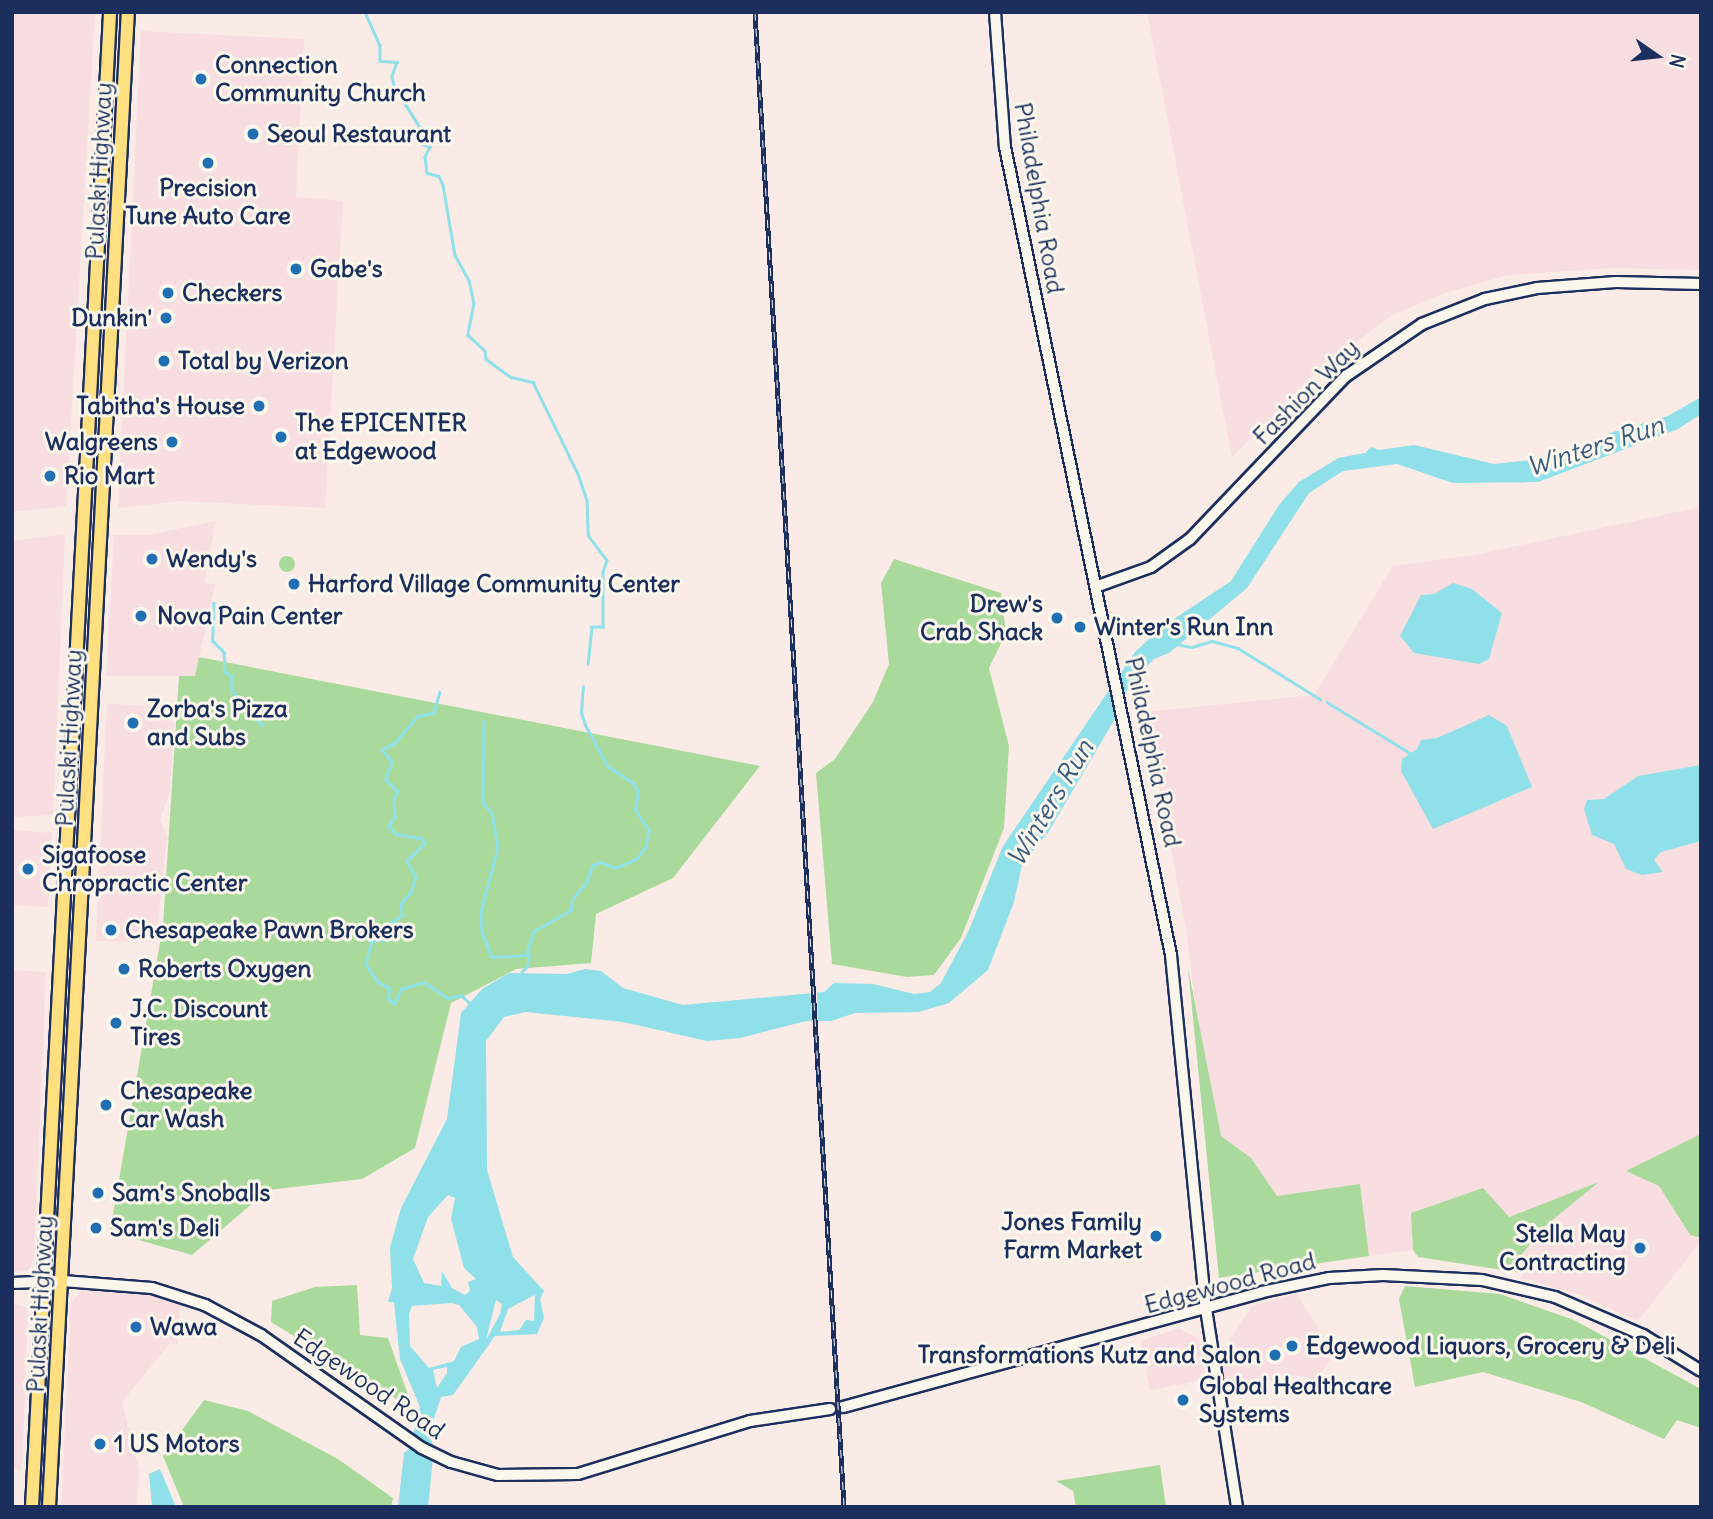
<!DOCTYPE html>
<style>
body{margin:0}
#map{position:relative;width:1713px;height:1519px;overflow:hidden;background:#faebe7;font-family:Delius,sans-serif}
div>[style]{position:absolute}
.built>*{inset:0;background:#f8dde1}
.green>*{inset:0;background:#a9da9b}
.round{border-radius:50%}
.water>*{inset:0;background:#8fe0e8}
.pier>*{inset:0;background:#faebe7}
.stream>*{height:2.5px;margin:-1.25px;padding:0 1.25px;transform-origin:1.25px;border-radius:1.25px;background:#8fe0e8}
.roads{filter:drop-shadow(2px 0 #1b2f5e) drop-shadow(-2px 0 #1b2f5e) drop-shadow(0 2px #1b2f5e) drop-shadow(0 -2px #1b2f5e)}
.tertiary>*{height:10px;margin:-5px;padding:0 5px;transform-origin:5px;border-radius:5px;background:#fbf7ec}
.secondary>*{height:10px;margin:-5px;padding:0 5px;transform-origin:5px;border-radius:5px;background:#fbf7ec}
.trunk>*{height:12px;margin:-6px;padding:0 6px;transform-origin:6px;border-radius:6px;background:#ffdf80}
.rail>*{height:5px;margin-top:-2.5px;transform-origin:0;background:repeating-linear-gradient(90deg,#fbf7ec 0 8px,#1b2f5e 0 16px);box-sizing:border-box;border-block:2px solid #1b2f5e}
.dots>*{width:19px;height:19px;translate:-50% -50%;box-sizing:border-box;border:4px solid #fbf7ec;border-radius:50%}
span{translate:-50% -50%;white-space:nowrap;text-align:center;line-height:1.15;-webkit-text-stroke:6px #fbf7ec;paint-order:stroke}
.poi-label{font-size:24px;color:#1b2f5e;font-weight:700}
.left{translate:0 -50%;text-align:left}
.right{translate:-100% -50%;text-align:right}
.street-label{font-size:24px;color:#1b2f5e}
.water-label{font-size:26px;color:#385b80;font-style:italic}
.frame{position:absolute;inset:0;border:14px solid #1b2f5e;pointer-events:none}
.north{position:absolute;left:1622px;top:21px;width:70px;height:70px;-webkit-text-stroke:5px #fbf7ec;paint-order:stroke;rotate:104deg;font-size:19px;font-weight:700;line-height:28px;text-align:center;color:#1b2f5e}
.north::after{content:'';display:block;margin:auto;width:24px;height:32px;background:#1b2f5e;clip-path:polygon(50% 0,100% 100%,50% 72%,0 100%)}
</style>
<div id="map">
<div class="built">
<div style="clip-path:polygon(12px 12px,95px 12px,66px 506px,12px 512px)"></div>
<div style="clip-path:polygon(1147px 12px,1701px 12px,1701px 270px,1611px 268px,1508px 275px,1442px 294px,1390px 316px,1307px 381px,1232px 457px)"></div>
<div style="clip-path:polygon(141px 31px,304px 39px,296px 197px,343px 201px,325px 508px,179px 501px,118px 508px)"></div>
<div style="clip-path:polygon(1701px 507px,1701px 1136px,1659px 1186px,1689px 1235px,1701px 1241px,1638px 1321px,1580px 1295px,1522px 1278px,1522px 1254px,1545px 1226px,1597px 1184px,1509px 1217px,1411px 1213px,1413px 1250px,1369px 1256px,1360px 1184px,1268px 1198px,1211px 1132px,1186px 929px,1145px 712px,1314px 695px,1393px 566px,1474px 555px)"></div>
<div style="clip-path:polygon(216px 521px,204px 583px,215px 584px,195px 676px,106px 676px,114px 535px,148px 535px)"></div>
<div style="clip-path:polygon(65px 534px,53px 815px,12px 817px,12px 541px)"></div>
<div style="clip-path:polygon(107px 704px,156px 706px,174px 723px,170px 791px,160px 820px,167px 837px,156px 942px,96px 941px)"></div>
<div style="clip-path:polygon(12px 830px,52px 833px,48px 907px,12px 905px)"></div>
<div style="clip-path:polygon(12px 970px,46px 972px,34px 1260px,28px 1271px,12px 1272px)"></div>
<div style="clip-path:polygon(83px 1289px,136px 1292px,180px 1304px,177px 1345px,170px 1343px,122px 1402px,139px 1470px,137px 1507px,61px 1507px,71px 1303px)"></div>
<div style="clip-path:polygon(1297px 1294px,1334px 1354px,1317px 1379px,1285px 1374px,1268px 1382px,1244px 1385px,1223px 1380px,1221px 1353px,1252px 1306px)"></div>
<div style="clip-path:polygon(12px 1303px,28px 1308px,22px 1470px,12px 1469px)"></div>
<div style="clip-path:polygon(1179px 1328px,1199px 1339px,1206px 1379px,1150px 1390px,1141px 1341px)"></div>
</div>
<div class="green">
<div class="round" style="left:279px;top:556px;width:16px;height:16px"></div>
<div style="clip-path:polygon(894px 559px,1001px 593px,1006px 633px,989px 668px,1009px 746px,1004px 828px,961px 938px,934px 975px,907px 977px,832px 964px,816px 773px,835px 759px,873px 702px,889px 664px,881px 583px)"></div>
<div style="clip-path:polygon(199px 657px,760px 766px,673px 878px,596px 914px,591px 963px,516px 969px,451px 1003px,415px 1148px,362px 1179px,268px 1190px,192px 1255px,110px 1232px,163px 925px,179px 676px,195px 676px)"></div>
<div style="clip-path:polygon(1188px 968px,1221px 1136px,1251px 1158px,1277px 1196px,1360px 1184px,1369px 1256px,1219px 1278px)"></div>
<div style="clip-path:polygon(1701px 1134px,1701px 1238px,1690px 1235px,1659px 1186px,1626px 1171px)"></div>
<div style="clip-path:polygon(1599px 1182px,1545px 1226px,1522px 1254px,1522px 1273px,1418px 1257px,1413px 1250px,1411px 1213px,1483px 1188px,1509px 1217px)"></div>
<div style="clip-path:polygon(357px 1285px,360px 1335px,388px 1338px,413px 1409px,271px 1322px,272px 1301px,315px 1287px)"></div>
<div style="clip-path:polygon(1405px 1286px,1500px 1294px,1574px 1320px,1701px 1389px,1701px 1428px,1677px 1420px,1664px 1439px,1581px 1402px,1483px 1372px,1415px 1387px,1399px 1299px)"></div>
<div style="clip-path:polygon(204px 1400px,248px 1411px,338px 1459px,393px 1498px,391px 1507px,184px 1507px,163px 1456px)"></div>
<div style="clip-path:polygon(1160px 1465px,1166px 1507px,1076px 1507px,1073px 1491px,1056px 1481px)"></div>
</div>
<div class="water">
<div style="clip-path:polygon(evenodd,1701px 397px,1701px 414px,1678px 429px,1538px 482px,1453px 483px,1397px 464px,1343px 471px,1309px 493px,1247px 588px,1169px 653px,1154px 659px,1129px 685px,1116px 717px,1049px 831px,1022px 865px,1014px 902px,988px 970px,949px 1003px,919px 1012px,855px 1013px,831px 1021px,806px 1021px,740px 1038px,707px 1041px,623px 1022px,526px 1012px,504px 1017px,486px 1041px,487px 1170px,513px 1257px,544px 1291px,540px 1299px,544px 1318px,537px 1334px,495px 1336px,453px 1395px,441px 1397px,429px 1434px,434px 1448px,428px 1507px,398px 1507px,404px 1453px,410px 1448px,420px 1407px,400px 1359px,394px 1302px,388px 1302px,392px 1288px,390px 1248px,401px 1208px,447px 1119px,461px 1013px,482px 989px,509px 973px,567px 974px,585px 969px,601px 971px,623px 988px,683px 1005px,824px 992px,834px 983px,873px 984px,914px 994px,930px 992px,941px 983px,969px 930px,1003px 846px,1135px 652px,1162px 627px,1231px 581px,1279px 505px,1299px 482px,1338px 458px,1365px 453px,1371px 447px,1379px 450px,1414px 445px,1494px 464px,1550px 458px,1590px 445px,1610px 433px,1668px 416px,1701px 397px,448px 1195px,455px 1198px,451px 1219px,464px 1268px,476px 1279px,468px 1282px,470px 1291px,465px 1295px,452px 1288px,442px 1271px,441px 1286px,424px 1283px,413px 1259px,428px 1217px,448px 1195px,1701px 397px,535px 1295px,534px 1321px,526px 1320px,519px 1330px,500px 1332px,508px 1309px,535px 1295px,1701px 397px,496px 1300px,502px 1304px,500px 1314px,486px 1340px,496px 1300px,1701px 397px,451px 1303px,459px 1305px,477px 1327px,479px 1339px,461px 1347px,454px 1361px,429px 1368px,410px 1346px,409px 1314px,412px 1306px,451px 1303px,1701px 397px,447px 1367px,447px 1373px,437px 1388px,433px 1370px,447px 1367px)"></div>
<div style="clip-path:polygon(1453px 583px,1472px 589px,1502px 613px,1489px 659px,1479px 664px,1414px 653px,1400px 636px,1421px 595px,1434px 594px)"></div>
<div style="clip-path:polygon(1489px 715px,1507px 726px,1532px 787px,1433px 829px,1401px 771px,1402px 759px,1417px 749px,1421px 740px,1437px 738px)"></div>
<div style="clip-path:polygon(1701px 765px,1701px 841px,1661px 852px,1654px 860px,1663px 872px,1642px 875px,1626px 869px,1614px 844px,1592px 835px,1584px 809px,1587px 800px,1604px 799px,1638px 776px)"></div>
<div style="clip-path:polygon(160px 1469px,176px 1507px,152px 1507px,149px 1474px)"></div>
</div>
<div class="pier">
<div style="clip-path:polygon(817px 987px,818px 1022px,812px 1022px,810px 988px)"></div>
</div>
<div class="stream">
<div style="left:365px;top:12px;width:36px;rotate:66deg"></div>
<div style="left:380px;top:45px;width:16px;rotate:90deg"></div>
<div style="left:380px;top:61px;width:17px;rotate:3deg"></div>
<div style="left:397px;top:62px;width:15px;rotate:110deg"></div>
<div style="left:392px;top:76px;width:10px;rotate:79deg"></div>
<div style="left:394px;top:86px;width:47px;rotate:58deg"></div>
<div style="left:419px;top:126px;width:17px;rotate:87deg"></div>
<div style="left:420px;top:143px;width:11px;rotate:22deg"></div>
<div style="left:430px;top:147px;width:11px;rotate:117deg"></div>
<div style="left:425px;top:157px;width:16px;rotate:83deg"></div>
<div style="left:427px;top:173px;width:12px;rotate:14deg"></div>
<div style="left:439px;top:176px;width:10px;rotate:66deg"></div>
<div style="left:443px;top:185px;width:71px;rotate:80.3deg"></div>
<div style="left:455px;top:255px;width:29px;rotate:61deg"></div>
<div style="left:469px;top:280px;width:24px;rotate:78deg"></div>
<div style="left:474px;top:303px;width:33px;rotate:101deg"></div>
<div style="left:468px;top:335px;width:23px;rotate:43deg"></div>
<div style="left:485px;top:351px;width:8px;rotate:83deg"></div>
<div style="left:486px;top:359px;width:31px;rotate:36deg"></div>
<div style="left:511px;top:377px;width:23px;rotate:13deg"></div>
<div style="left:533px;top:382px;width:102px;rotate:63.9deg"></div>
<div style="left:578px;top:474px;width:28px;rotate:71deg"></div>
<div style="left:587px;top:500px;width:35px;rotate:88deg"></div>
<div style="left:588px;top:535px;width:31px;rotate:53deg"></div>
<div style="left:607px;top:560px;width:13px;rotate:108deg"></div>
<div style="left:603px;top:572px;width:55px;rotate:90deg"></div>
<div style="left:603px;top:627px;width:11px;rotate:180deg"></div>
<div style="left:592px;top:627px;width:37px;rotate:96deg"></div>
<div style="left:214px;top:603px;width:38px;rotate:92deg"></div>
<div style="left:213px;top:641px;width:16px;rotate:45deg"></div>
<div style="left:224px;top:652px;width:20px;rotate:87deg"></div>
<div style="left:225px;top:672px;width:8px;rotate:30deg"></div>
<div style="left:232px;top:676px;width:14px;rotate:90deg"></div>
<div style="left:232px;top:690px;width:25px;rotate:56deg"></div>
<div style="left:246px;top:711px;width:22px;rotate:39deg"></div>
<div style="left:1176px;top:644px;width:16px;rotate:11deg"></div>
<div style="left:1192px;top:647px;width:21px;rotate:-17deg"></div>
<div style="left:1212px;top:641px;width:27px;rotate:15deg"></div>
<div style="left:1238px;top:648px;width:97px;rotate:31.9deg"></div>
<div style="left:440px;top:692px;width:22px;rotate:106deg"></div>
<div style="left:434px;top:713px;width:17px;rotate:167deg"></div>
<div style="left:417px;top:717px;width:35px;rotate:130deg"></div>
<div style="left:394px;top:744px;width:13px;rotate:153deg"></div>
<div style="left:382px;top:750px;width:15px;rotate:48deg"></div>
<div style="left:392px;top:761px;width:20px;rotate:108deg"></div>
<div style="left:386px;top:780px;width:16px;rotate:43deg"></div>
<div style="left:398px;top:791px;width:9px;rotate:117deg"></div>
<div style="left:394px;top:799px;width:18px;rotate:87deg"></div>
<div style="left:395px;top:817px;width:11px;rotate:124deg"></div>
<div style="left:389px;top:826px;width:11px;rotate:49deg"></div>
<div style="left:396px;top:834px;width:25px;rotate:9deg"></div>
<div style="left:421px;top:838px;width:6px;rotate:51deg"></div>
<div style="left:425px;top:843px;width:25px;rotate:135deg"></div>
<div style="left:407px;top:861px;width:18px;rotate:61deg"></div>
<div style="left:416px;top:877px;width:17px;rotate:107deg"></div>
<div style="left:411px;top:893px;width:15px;rotate:132deg"></div>
<div style="left:401px;top:904px;width:11px;rotate:80deg"></div>
<div style="left:403px;top:915px;width:17px;rotate:147deg"></div>
<div style="left:389px;top:924px;width:16px;rotate:97deg"></div>
<div style="left:387px;top:940px;width:15px;rotate:176deg"></div>
<div style="left:372px;top:941px;width:24px;rotate:105deg"></div>
<div style="left:366px;top:964px;width:22px;rotate:56deg"></div>
<div style="left:378px;top:982px;width:13px;rotate:27deg"></div>
<div style="left:390px;top:988px;width:10px;rotate:101deg"></div>
<div style="left:388px;top:998px;width:8px;rotate:45deg"></div>
<div style="left:394px;top:1004px;width:17px;rotate:-65deg"></div>
<div style="left:401px;top:989px;width:24px;rotate:-17deg"></div>
<div style="left:424px;top:982px;width:29px;rotate:34deg"></div>
<div style="left:448px;top:998px;width:13px;rotate:-13deg"></div>
<div style="left:461px;top:995px;width:12px;rotate:42deg"></div>
<div style="left:1327px;top:702px;width:97px;rotate:31.6deg"></div>
<div style="left:484px;top:721px;width:82px;rotate:90.7deg"></div>
<div style="left:483px;top:803px;width:13px;rotate:48deg"></div>
<div style="left:492px;top:813px;width:36px;rotate:80deg"></div>
<div style="left:498px;top:848px;width:66px;rotate:104.9deg"></div>
<div style="left:481px;top:912px;width:20px;rotate:87deg"></div>
<div style="left:482px;top:932px;width:27px;rotate:68deg"></div>
<div style="left:492px;top:957px;width:37px;rotate:-3deg"></div>
<div style="left:529px;top:955px;width:11px;rotate:95deg"></div>
<div style="left:528px;top:966px;width:8px;rotate:135deg"></div>
<div style="left:526px;top:955px;width:25px;rotate:-72deg"></div>
<div style="left:534px;top:931px;width:43px;rotate:-29.6deg"></div>
<div style="left:571px;top:910px;width:11px;rotate:-85deg"></div>
<div style="left:572px;top:899px;width:21px;rotate:-49deg"></div>
<div style="left:586px;top:883px;width:18px;rotate:-71deg"></div>
<div style="left:592px;top:866px;width:10px;rotate:-24deg"></div>
<div style="left:601px;top:862px;width:15px;rotate:23deg"></div>
<div style="left:615px;top:868px;width:23px;rotate:-23deg"></div>
<div style="left:636px;top:859px;width:14px;rotate:-51deg"></div>
<div style="left:645px;top:848px;width:17px;rotate:-77deg"></div>
<div style="left:649px;top:831px;width:25px;rotate:-124deg"></div>
<div style="left:635px;top:810px;width:18px;rotate:-81deg"></div>
<div style="left:638px;top:792px;width:10px;rotate:-119deg"></div>
<div style="left:633px;top:783px;width:31px;rotate:-147deg"></div>
<div style="left:607px;top:766px;width:47px;rotate:-118.2deg"></div>
<div style="left:585px;top:725px;width:13px;rotate:-108deg"></div>
<div style="left:581px;top:713px;width:26px;rotate:-86deg"></div>
</div>
<div class="roads">
<div class="tertiary">
<div style="left:1098px;top:586px;width:56px;rotate:-19.7deg"></div>
<div style="left:1151px;top:567px;width:48px;rotate:-35.7deg"></div>
<div style="left:1190px;top:539px;width:226px;rotate:-46.3deg"></div>
<div style="left:1346px;top:376px;width:92px;rotate:-34.4deg"></div>
<div style="left:1422px;top:324px;width:68px;rotate:-21.6deg"></div>
<div style="left:1485px;top:299px;width:53px;rotate:-11.9deg"></div>
<div style="left:1537px;top:288px;width:79px;rotate:-4.3deg"></div>
<div style="left:1616px;top:282px;width:85px;rotate:1.3deg"></div>
<div style="left:63px;top:1281px;width:89px;rotate:4.5deg"></div>
<div style="left:152px;top:1288px;width:56px;rotate:17.8deg"></div>
<div style="left:205px;top:1305px;width:64px;rotate:28.2deg"></div>
<div style="left:261px;top:1335px;width:197px;rotate:35.1deg"></div>
<div style="left:422px;top:1448px;width:32px;rotate:26deg"></div>
<div style="left:451px;top:1462px;width:49px;rotate:15.5deg"></div>
<div style="left:498px;top:1475px;width:80px;rotate:-0.7deg"></div>
<div style="left:578px;top:1474px;width:180px;rotate:-17.1deg"></div>
<div style="left:750px;top:1421px;width:81px;rotate:-8.5deg"></div>
<div style="left:843px;top:1407px;width:434px;rotate:-15.3deg"></div>
<div style="left:1262px;top:1292px;width:68px;rotate:-11.8deg"></div>
<div style="left:1329px;top:1278px;width:54px;rotate:-3.2deg"></div>
<div style="left:1383px;top:1275px;width:99px;rotate:2.9deg"></div>
<div style="left:1482px;top:1280px;width:75px;rotate:13.1deg"></div>
<div style="left:1555px;top:1297px;width:96px;rotate:23.4deg"></div>
<div style="left:1643px;top:1335px;width:68px;rotate:31.8deg"></div>
</div>
<div class="secondary">
<div style="left:995px;top:12px;width:135px;rotate:85.8deg"></div>
<div style="left:1005px;top:147px;width:825px;rotate:78.39deg"></div>
<div style="left:1171px;top:955px;width:356px;rotate:84.4deg"></div>
<div style="left:1206px;top:1309px;width:200px;rotate:81.1deg"></div>
<div style="left:12px;top:1283px;width:51px;rotate:-2.2deg"></div>
</div>
<div class="trunk">
<div style="left:32px;top:1507px;width:1497px;rotate:-87.01deg"></div>
<div style="left:49px;top:1507px;width:1497px;rotate:-86.98deg"></div>
</div>
</div>
<div class="rail">
<div style="left:755px;top:12px;width:1498px;rotate:86.59deg"></div>
</div>
<div class="dots">
<div style="left:201px;top:79px;background:#1f6fb2"></div>
<div style="left:253px;top:134px;background:#1f6fb2"></div>
<div style="left:208px;top:163px;background:#1f6fb2"></div>
<div style="left:296px;top:269px;background:#1f6fb2"></div>
<div style="left:168px;top:293px;background:#1f6fb2"></div>
<div style="left:166px;top:318px;background:#1f6fb2"></div>
<div style="left:164px;top:361px;background:#1f6fb2"></div>
<div style="left:259px;top:406px;background:#1f6fb2"></div>
<div style="left:281px;top:437px;background:#1f6fb2"></div>
<div style="left:172px;top:442px;background:#1f6fb2"></div>
<div style="left:50px;top:476px;background:#1f6fb2"></div>
<div style="left:152px;top:559px;background:#1f6fb2"></div>
<div style="left:294px;top:584px;background:#1f6fb2"></div>
<div style="left:141px;top:616px;background:#1f6fb2"></div>
<div style="left:1057px;top:618px;background:#1f6fb2"></div>
<div style="left:1080px;top:627px;background:#1f6fb2"></div>
<div style="left:133px;top:723px;background:#1f6fb2"></div>
<div style="left:28px;top:869px;background:#1f6fb2"></div>
<div style="left:111px;top:930px;background:#1f6fb2"></div>
<div style="left:124px;top:969px;background:#1f6fb2"></div>
<div style="left:116px;top:1023px;background:#1f6fb2"></div>
<div style="left:106px;top:1105px;background:#1f6fb2"></div>
<div style="left:98px;top:1193px;background:#1f6fb2"></div>
<div style="left:96px;top:1228px;background:#1f6fb2"></div>
<div style="left:1156px;top:1236px;background:#1f6fb2"></div>
<div style="left:1640px;top:1248px;background:#1f6fb2"></div>
<div style="left:136px;top:1327px;background:#1f6fb2"></div>
<div style="left:1292px;top:1346px;background:#1f6fb2"></div>
<div style="left:1275px;top:1355px;background:#1f6fb2"></div>
<div style="left:1183px;top:1400px;background:#1f6fb2"></div>
<div style="left:100px;top:1444px;background:#1f6fb2"></div>
</div>
<div class="poi-label">
<span class="left" style="left:215px;top:79px">Connection<br>Community Church</span>
<span class="left" style="left:267px;top:134px">Seoul Restaurant</span>
<span style="left:208px;top:202px">Precision<br>Tune Auto Care</span>
<span class="left" style="left:310px;top:269px">Gabe's</span>
<span class="left" style="left:182px;top:293px">Checkers</span>
<span class="right" style="left:152px;top:318px">Dunkin'</span>
<span class="left" style="left:178px;top:361px">Total by Verizon</span>
<span class="right" style="left:245px;top:406px">Tabitha's House</span>
<span class="left" style="left:295px;top:437px">The EPICENTER<br>at Edgewood</span>
<span class="right" style="left:158px;top:442px">Walgreens</span>
<span class="left" style="left:64px;top:476px">Rio Mart</span>
<span class="left" style="left:166px;top:559px">Wendy's</span>
<span class="left" style="left:308px;top:584px">Harford Village Community Center</span>
<span class="right" style="left:1043px;top:618px">Drew's<br>Crab Shack</span>
<span class="left" style="left:157px;top:616px">Nova Pain Center</span>
<span class="left" style="left:1094px;top:627px">Winter's Run Inn</span>
<span class="left" style="left:147px;top:723px">Zorba's Pizza<br>and Subs</span>
<span class="left" style="left:42px;top:869px">Sigafoose<br>Chropractic Center</span>
<span class="left" style="left:125px;top:930px">Chesapeake Pawn Brokers</span>
<span class="left" style="left:138px;top:969px">Roberts Oxygen</span>
<span class="left" style="left:130px;top:1023px">J.C. Discount<br>Tires</span>
<span class="left" style="left:120px;top:1105px">Chesapeake<br>Car Wash</span>
<span class="left" style="left:112px;top:1193px">Sam's Snoballs</span>
<span class="right" style="left:1142px;top:1236px">Jones Family<br>Farm Market</span>
<span class="left" style="left:110px;top:1228px">Sam's Deli</span>
<span class="right" style="left:1626px;top:1248px">Stella May<br>Contracting</span>
<span class="left" style="left:150px;top:1327px">Wawa</span>
<span class="left" style="left:1306px;top:1346px">Edgewood Liquors, Grocery &amp; Deli</span>
<span class="right" style="left:1261px;top:1355px">Transformations Kutz and Salon</span>
<span class="left" style="left:1199px;top:1400px">Global Healthcare<br>Systems</span>
<span class="left" style="left:114px;top:1444px">1 US Motors</span>
</div>
<div class="street-label">
<span style="left:99px;top:171px;rotate:-87deg">Pulaski Highway</span>
<span style="left:1039px;top:198px;rotate:80deg">Philadelphia Road</span>
<span style="left:1306px;top:392px;rotate:-45deg">Fashion Way</span>
<span style="left:69px;top:738px;rotate:-87deg">Pulaski Highway</span>
<span style="left:1153px;top:752px;rotate:78deg">Philadelphia Road</span>
<span style="left:1230px;top:1283px;rotate:-15deg">Edgewood Road</span>
<span style="left:40px;top:1304px;rotate:-87deg">Pulaski Highway</span>
<span style="left:369px;top:1384px;rotate:34deg">Edgewood Road</span>
</div>
<div class="water-label">
<span style="left:1595px;top:446px;rotate:-18deg">Winters Run</span>
<span style="left:1050px;top:803px;rotate:-59deg">Winters Run</span>
</div>
<div class="frame"></div>
<div class="north">N</div>
</div>
